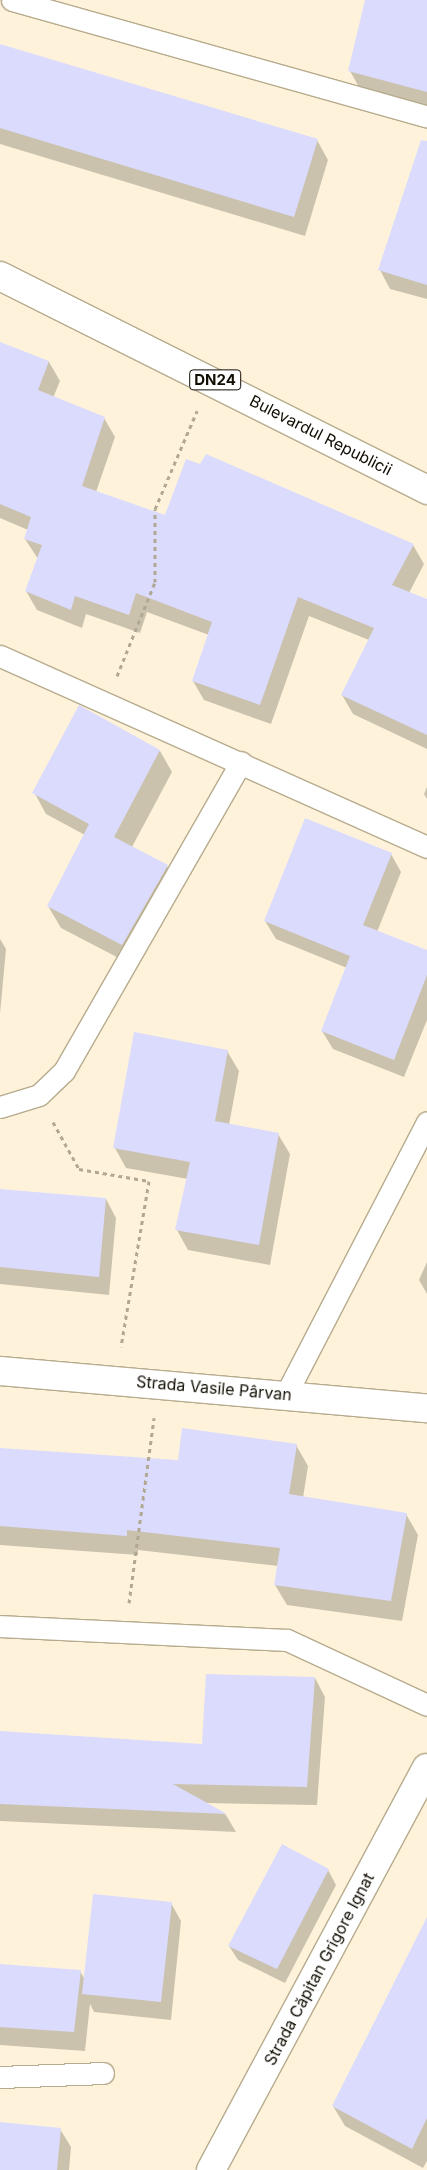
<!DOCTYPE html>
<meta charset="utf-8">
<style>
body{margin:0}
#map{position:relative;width:427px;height:2170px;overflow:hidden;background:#fef3da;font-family:Inter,sans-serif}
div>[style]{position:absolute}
.shadow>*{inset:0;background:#0003}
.building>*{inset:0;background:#dbdbfe}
.path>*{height:3px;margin-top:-1.5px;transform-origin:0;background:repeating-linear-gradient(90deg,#b1a894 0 4px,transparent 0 8px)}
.roads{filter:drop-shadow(1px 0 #b7ab8d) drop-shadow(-1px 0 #b7ab8d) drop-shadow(0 1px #b7ab8d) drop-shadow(0 -1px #b7ab8d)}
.service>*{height:21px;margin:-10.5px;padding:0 10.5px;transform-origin:10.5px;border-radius:10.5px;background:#fff}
.tertiary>*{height:28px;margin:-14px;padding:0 14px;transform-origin:14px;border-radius:14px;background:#fff}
.secondary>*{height:28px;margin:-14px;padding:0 14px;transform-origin:14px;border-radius:14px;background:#fff}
.primary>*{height:28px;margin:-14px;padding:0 14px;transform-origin:14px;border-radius:14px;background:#fff}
span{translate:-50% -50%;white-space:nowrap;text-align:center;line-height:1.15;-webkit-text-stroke:4px #fff;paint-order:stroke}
.shield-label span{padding:1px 4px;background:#fff;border:1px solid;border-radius:4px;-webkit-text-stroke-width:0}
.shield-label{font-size:15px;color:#130e04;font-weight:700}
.street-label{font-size:16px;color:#130e04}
</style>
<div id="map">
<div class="shadow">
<div style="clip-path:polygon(366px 0,427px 0,427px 107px,360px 89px,350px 71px)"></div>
<div style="clip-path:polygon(0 46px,317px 140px,328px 160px,305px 236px,0 144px)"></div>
<div style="clip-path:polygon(427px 169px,427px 299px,390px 289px,380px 270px)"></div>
<div style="clip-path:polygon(0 343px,49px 362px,60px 381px,53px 398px,104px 418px,115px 437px,96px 492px,166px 517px,413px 545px,424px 564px,409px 593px,427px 601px,427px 749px,353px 714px,342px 695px,369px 640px,309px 616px,271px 724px,204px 700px,193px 681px,209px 635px,147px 612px,140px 633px,86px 614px,82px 628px,37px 610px,26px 591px,38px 559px,25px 539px,28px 530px,0 518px)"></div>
<div style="clip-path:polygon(160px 751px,172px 772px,132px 847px,167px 866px,179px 887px,134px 966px,61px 928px,48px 906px,85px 835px,46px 814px,34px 792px)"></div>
<div style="clip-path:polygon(427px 787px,427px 799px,424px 794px)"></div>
<div style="clip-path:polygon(391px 854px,401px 872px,377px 932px,427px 951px,427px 1020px,404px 1077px,333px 1049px,322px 1031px,347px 968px,276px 939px,265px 921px)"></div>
<div style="clip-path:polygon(0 939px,6px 949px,0 1014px)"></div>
<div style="clip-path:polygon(227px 1051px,239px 1071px,229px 1125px,278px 1134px,290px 1154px,270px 1265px,188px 1250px,177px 1230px,188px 1179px,126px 1168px,115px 1148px)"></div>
<div style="clip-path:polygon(0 1191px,106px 1199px,116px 1218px,109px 1295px,0 1284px)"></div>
<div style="clip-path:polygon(427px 1262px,427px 1294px,419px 1280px)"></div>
<div style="clip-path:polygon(296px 1445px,308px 1466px,303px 1498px,406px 1514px,418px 1535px,402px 1621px,287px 1605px,275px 1585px,278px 1566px,138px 1550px,138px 1555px,0 1545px,0 1449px,179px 1461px)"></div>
<div style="clip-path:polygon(315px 1678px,325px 1697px,317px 1805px,204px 1803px,226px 1815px,236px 1832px,0 1821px,0 1732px,203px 1745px)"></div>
<div style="clip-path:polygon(328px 1870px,336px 1885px,285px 1983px,238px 1960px,229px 1946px)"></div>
<div style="clip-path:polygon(171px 1903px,181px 1921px,171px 2020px,94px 2012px,90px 2004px,85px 2051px,0 2045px,0 1965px,80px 1971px,85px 1980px)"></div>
<div style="clip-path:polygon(427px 1919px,427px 2161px,423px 2168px,345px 2126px,333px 2106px)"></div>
<div style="clip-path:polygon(0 2124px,60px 2129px,71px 2147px,69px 2170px,0 2170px)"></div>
</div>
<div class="building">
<div style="clip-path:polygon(365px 0,427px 0,427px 92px,348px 71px)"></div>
<div style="clip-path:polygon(0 44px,318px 139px,294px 217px,0 128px)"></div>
<div style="clip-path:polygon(421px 140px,427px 141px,427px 285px,378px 270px)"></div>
<div style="clip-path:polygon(0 342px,49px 361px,38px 390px,105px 417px,82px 486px,165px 515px,186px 459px,200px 464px,206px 454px,414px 544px,392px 585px,427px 599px,427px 735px,341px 695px,374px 628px,298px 597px,260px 705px,192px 681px,212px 622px,136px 593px,129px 615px,75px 596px,71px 610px,25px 591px,42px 545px,24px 539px,31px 517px,0 504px)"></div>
<div style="clip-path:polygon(79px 705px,160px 750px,114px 837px,168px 865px,122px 945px,47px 906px,89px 824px,32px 793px)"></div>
<div style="clip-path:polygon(305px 818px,392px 853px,363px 925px,427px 950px,427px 975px,394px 1060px,321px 1031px,350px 956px,264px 921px)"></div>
<div style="clip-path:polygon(134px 1032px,228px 1050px,215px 1121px,279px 1133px,259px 1245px,175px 1230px,190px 1162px,113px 1148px)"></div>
<div style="clip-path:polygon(0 1189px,106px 1198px,99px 1277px,0 1267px)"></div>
<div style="clip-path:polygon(182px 1428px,297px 1444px,289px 1494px,407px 1513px,391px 1601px,274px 1585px,280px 1548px,127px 1530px,127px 1536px,0 1526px,0 1448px,178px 1460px)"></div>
<div style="clip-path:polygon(206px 1674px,315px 1677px,307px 1787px,173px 1784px,227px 1814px,0 1804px,0 1731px,202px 1744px)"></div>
<div style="clip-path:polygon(282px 1844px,329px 1869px,277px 1969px,228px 1946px)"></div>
<div style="clip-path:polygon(93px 1894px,172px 1902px,161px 2002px,82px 1994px)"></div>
<div style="clip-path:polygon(427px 1917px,427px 2118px,412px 2149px,332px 2106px)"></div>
<div style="clip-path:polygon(0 1964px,81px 1970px,74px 2032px,0 2027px)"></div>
<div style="clip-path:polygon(0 2122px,61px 2128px,57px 2170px,0 2170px)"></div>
</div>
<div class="path">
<div style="left:117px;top:676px;width:101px;rotate:-68deg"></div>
<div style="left:155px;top:582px;width:73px;rotate:-90deg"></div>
<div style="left:155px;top:509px;width:107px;rotate:-66.8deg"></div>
<div style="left:53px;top:1122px;width:54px;rotate:61deg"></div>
<div style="left:79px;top:1169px;width:71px;rotate:9.7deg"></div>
<div style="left:149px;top:1181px;width:168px;rotate:99.6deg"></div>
<div style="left:129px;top:1603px;width:187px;rotate:-82.3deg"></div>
</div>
<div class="roads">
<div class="service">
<div style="left:12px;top:0;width:431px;rotate:15.7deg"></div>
<div style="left:0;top:656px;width:468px;rotate:24.1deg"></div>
<div style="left:0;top:1107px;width:41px;rotate:-17.1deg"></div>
<div style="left:39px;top:1095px;width:35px;rotate:-44deg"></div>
<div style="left:64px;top:1071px;width:356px;rotate:-60.2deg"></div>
<div style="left:286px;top:1394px;width:306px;rotate:-62.6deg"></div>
<div style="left:0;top:1626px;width:287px;rotate:2.8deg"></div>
<div style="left:287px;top:1640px;width:154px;rotate:24.9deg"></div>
<div style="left:0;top:2077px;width:103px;rotate:-2.2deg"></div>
</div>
<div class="tertiary">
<div style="left:211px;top:2170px;width:456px;rotate:-61.8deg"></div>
</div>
<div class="secondary">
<div style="left:0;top:1371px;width:429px;rotate:5deg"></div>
</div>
<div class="primary">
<div style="left:0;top:276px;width:478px;rotate:26.6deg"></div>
</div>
</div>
<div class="shield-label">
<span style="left:215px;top:380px">DN24</span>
</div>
<div class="street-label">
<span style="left:321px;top:435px;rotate:27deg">Bulevardul Republicii</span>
<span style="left:214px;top:1388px;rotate:5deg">Strada Vasile Pârvan</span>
<span style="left:319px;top:1969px;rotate:-62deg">Strada Căpitan Grigore Ignat</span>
</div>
</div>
